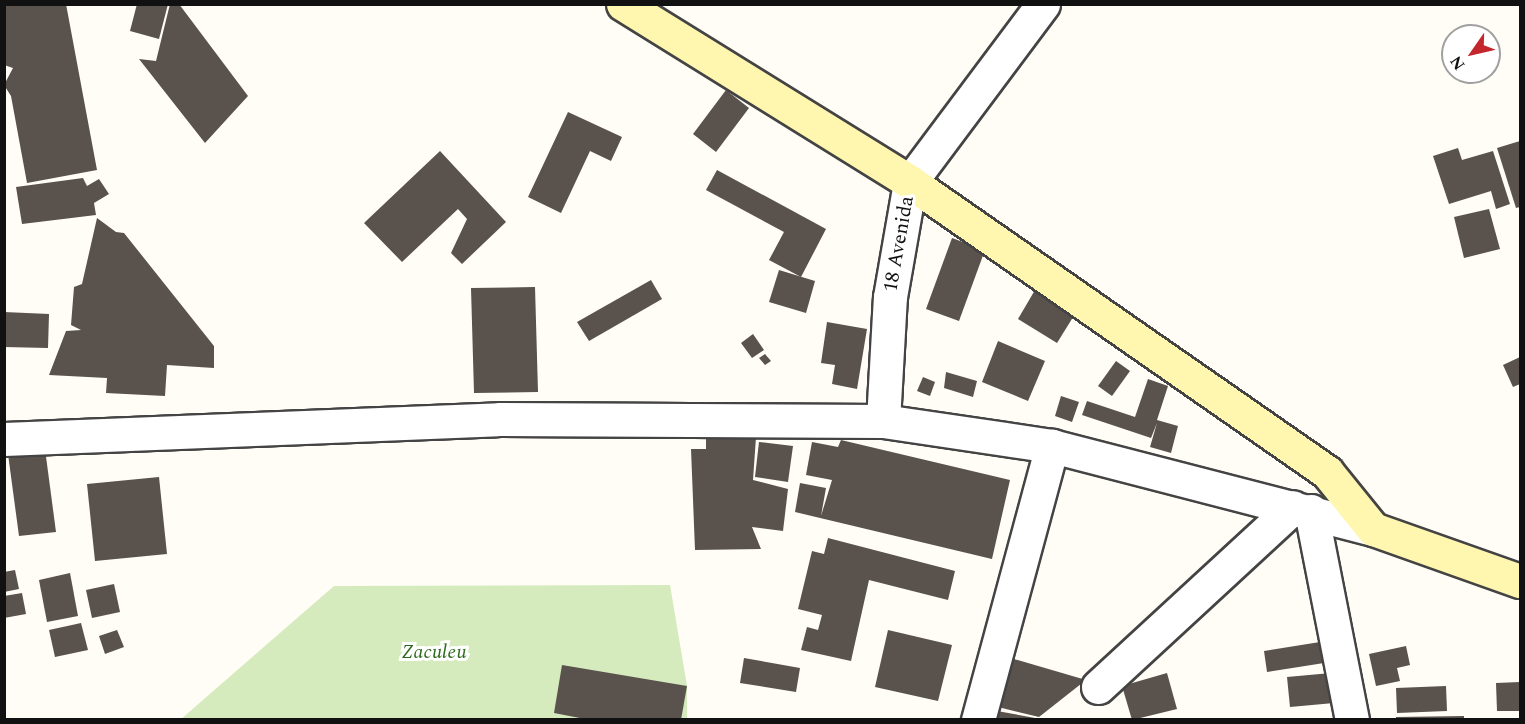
<!DOCTYPE html>
<style>
body{margin:0}
#map{position:relative;width:1525px;height:724px;overflow:hidden;background:#fffdf5;font-family:Spectral,serif}
div>[style]{position:absolute}
.green>*{inset:0;background:#d5ebbd}
.building>*{inset:0;background:#5a524d}
.roads{filter:drop-shadow(2px 0 #444) drop-shadow(-2px 0 #444) drop-shadow(0 2px #444) drop-shadow(0 -2px #444)}
.street>*{height:33px;margin:-16.5px;padding:0 16.5px;transform-origin:16.5px;border-radius:16.5px;background:#fff}
.secondary>*{height:33px;margin:-16.5px;padding:0 16.5px;transform-origin:16.5px;border-radius:16.5px;background:#fff6b0}
span{translate:-50% -50%;white-space:nowrap;text-align:center;line-height:1.15;-webkit-text-stroke:6px #fff;paint-order:stroke}
.street-label{font-size:20px;color:#111}
.park-label{font-size:20px;color:#2f6b1f;font-style:italic}
.frame{position:absolute;inset:0;border:6px solid #111;pointer-events:none}
.north{position:absolute;left:1441px;top:24px;width:60px;height:60px;box-sizing:border-box;background:#fff;border:2px solid #a0a0a0;border-radius:50%;rotate:236deg;font-size:16px;font-weight:700;line-height:24px;text-align:center;color:#111}
.north::after{content:'';display:block;margin:auto;width:21px;height:27px;background:#c4262e;clip-path:polygon(50% 0,100% 100%,50% 72%,0 100%)}
</style>
<div id="map">
<div class="green">
<div style="clip-path:polygon(670px 585px,687px 686px,687px 719px,180px 720px,334px 586px)"></div>
</div>
<div class="building">
<div style="clip-path:polygon(4px 4px,66px 4px,97px 170px,27px 183px,11px 96px,4px 85px,13px 68px,4px 65px)"></div>
<div style="clip-path:polygon(137px 4px,168px 4px,159px 39px,130px 31px)"></div>
<div style="clip-path:polygon(170px 4px,179px 4px,248px 96px,205px 143px,139px 59px,156px 61px)"></div>
<div style="clip-path:polygon(726px 90px,749px 108px,716px 152px,693px 134px)"></div>
<div style="clip-path:polygon(568px 112px,622px 137px,611px 161px,590px 151px,561px 213px,528px 197px)"></div>
<div style="clip-path:polygon(1520px 141px,1520px 207px,1516px 208px,1497px 148px)"></div>
<div style="clip-path:polygon(1458px 148px,1462px 160px,1493px 151px,1510px 204px,1496px 209px,1491px 191px,1449px 204px,1433px 156px)"></div>
<div style="clip-path:polygon(440px 151px,506px 222px,462px 264px,451px 253px,467px 219px,458px 209px,402px 262px,364px 223px)"></div>
<div style="clip-path:polygon(717px 170px,826px 229px,801px 277px,769px 260px,784px 232px,706px 190px)"></div>
<div style="clip-path:polygon(83px 178px,87px 186px,99px 179px,109px 194px,94px 203px,96px 215px,22px 224px,16px 187px)"></div>
<div style="clip-path:polygon(1489px 209px,1500px 249px,1464px 258px,1454px 217px)"></div>
<div style="clip-path:polygon(97px 218px,116px 232px,124px 233px,214px 346px,214px 368px,167px 365px,165px 396px,106px 393px,107px 378px,49px 375px,66px 331px,81px 330px,71px 325px,74px 287px,82px 284px)"></div>
<div style="clip-path:polygon(952px 238px,985px 250px,959px 321px,926px 309px)"></div>
<div style="clip-path:polygon(779px 270px,815px 281px,806px 313px,769px 302px)"></div>
<div style="clip-path:polygon(651px 280px,662px 299px,589px 341px,577px 322px)"></div>
<div style="clip-path:polygon(535px 287px,538px 392px,474px 393px,471px 288px)"></div>
<div style="clip-path:polygon(1035px 290px,1075px 314px,1057px 343px,1018px 319px)"></div>
<div style="clip-path:polygon(4px 312px,49px 314px,48px 348px,4px 347px)"></div>
<div style="clip-path:polygon(827px 322px,867px 329px,857px 389px,832px 384px,835px 365px,821px 363px)"></div>
<div style="clip-path:polygon(753px 334px,764px 350px,752px 358px,741px 343px)"></div>
<div style="clip-path:polygon(998px 341px,1045px 361px,1028px 401px,982px 382px)"></div>
<div style="clip-path:polygon(765px 354px,771px 361px,765px 365px,759px 358px)"></div>
<div style="clip-path:polygon(1520px 357px,1520px 384px,1513px 387px,1503px 365px)"></div>
<div style="clip-path:polygon(1116px 361px,1130px 371px,1112px 396px,1098px 386px)"></div>
<div style="clip-path:polygon(946px 372px,977px 381px,973px 397px,944px 388px)"></div>
<div style="clip-path:polygon(923px 377px,935px 382px,930px 396px,917px 391px)"></div>
<div style="clip-path:polygon(1148px 379px,1168px 386px,1157px 420px,1178px 426px,1171px 453px,1150px 447px,1157px 423px,1151px 438px,1082px 415px,1087px 401px,1135px 417px)"></div>
<div style="clip-path:polygon(1061px 396px,1079px 402px,1072px 422px,1055px 416px)"></div>
<div style="clip-path:polygon(756px 437px,753px 480px,788px 489px,783px 531px,752px 527px,761px 549px,695px 550px,691px 449px,706px 449px,706px 439px)"></div>
<div style="clip-path:polygon(841px 440px,1010px 480px,992px 559px,795px 512px,800px 483px,826px 488px,821px 516px,832px 480px,806px 475px,812px 442px,838px 447px)"></div>
<div style="clip-path:polygon(759px 442px,793px 446px,788px 482px,755px 477px)"></div>
<div style="clip-path:polygon(45px 449px,56px 532px,19px 536px,8px 454px)"></div>
<div style="clip-path:polygon(159px 477px,167px 554px,95px 561px,87px 484px)"></div>
<div style="clip-path:polygon(828px 538px,955px 571px,948px 600px,869px 580px,851px 661px,801px 650px,807px 627px,818px 630px,822px 615px,798px 609px,812px 551px,824px 554px)"></div>
<div style="clip-path:polygon(15px 570px,19px 589px,4px 592px,4px 572px)"></div>
<div style="clip-path:polygon(70px 573px,78px 616px,47px 622px,39px 580px)"></div>
<div style="clip-path:polygon(114px 584px,120px 612px,92px 618px,86px 590px)"></div>
<div style="clip-path:polygon(22px 593px,26px 614px,4px 618px,4px 596px)"></div>
<div style="clip-path:polygon(81px 623px,88px 650px,55px 657px,49px 630px)"></div>
<div style="clip-path:polygon(117px 630px,124px 647px,105px 654px,99px 636px)"></div>
<div style="clip-path:polygon(888px 630px,952px 645px,938px 701px,875px 687px)"></div>
<div style="clip-path:polygon(1320px 642px,1324px 663px,1267px 672px,1264px 651px)"></div>
<div style="clip-path:polygon(1406px 646px,1410px 665px,1397px 668px,1400px 681px,1376px 686px,1369px 654px)"></div>
<div style="clip-path:polygon(1007px 657px,1086px 680px,1039px 717px,998px 707px)"></div>
<div style="clip-path:polygon(744px 658px,800px 668px,796px 692px,740px 683px)"></div>
<div style="clip-path:polygon(562px 665px,687px 686px,681px 720px,590px 720px,554px 713px)"></div>
<div style="clip-path:polygon(1167px 673px,1177px 709px,1132px 720px,1122px 686px)"></div>
<div style="clip-path:polygon(1331px 673px,1334px 703px,1290px 707px,1287px 677px)"></div>
<div style="clip-path:polygon(1520px 682px,1520px 711px,1497px 711px,1496px 683px)"></div>
<div style="clip-path:polygon(1446px 686px,1447px 711px,1397px 713px,1396px 688px)"></div>
<div style="clip-path:polygon(997px 711px,1035px 718px,1035px 720px,997px 720px)"></div>
<div style="clip-path:polygon(1464px 716px,1464px 720px,1396px 720px,1396px 717px)"></div>
</div>
<div class="roads">
<div class="street">
<div style="left:883px;top:421px;width:124px;rotate:-86.8deg"></div>
<div style="left:890px;top:297px;width:117px;rotate:-80.1deg"></div>
<div style="left:910px;top:182px;width:222px;rotate:-53.2deg"></div>
<div style="left:4px;top:439px;width:496px;rotate:-2.3deg"></div>
<div style="left:500px;top:419px;width:383px;rotate:0.3deg"></div>
<div style="left:883px;top:421px;width:171px;rotate:8.4deg"></div>
<div style="left:1052px;top:446px;width:332px;rotate:14.5deg"></div>
<div style="left:1311px;top:511px;width:213px;rotate:78.9deg"></div>
<div style="left:1098px;top:687px;width:265px;rotate:-42.7deg"></div>
<div style="left:978px;top:720px;width:284px;rotate:-74.9deg"></div>
</div>
<div class="secondary">
<div style="left:623px;top:4px;width:338px;rotate:31.8deg"></div>
<div style="left:910px;top:182px;width:508px;rotate:34.82deg"></div>
<div style="left:1327px;top:472px;width:73px;rotate:51.1deg"></div>
<div style="left:1373px;top:529px;width:156px;rotate:19.5deg"></div>
</div>
</div>
<div class="street-label">
<span style="left:899px;top:244px;rotate:-80deg">18 Avenida</span>
</div>
<div class="park-label">
<span style="left:434px;top:652px">Zaculeu</span>
</div>
<div class="frame"></div>
<div class="north">N</div>
</div>
